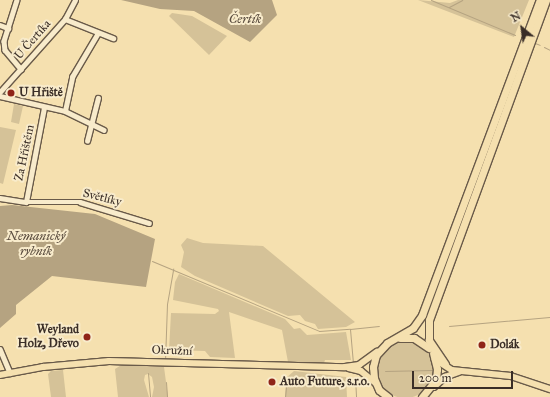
<!DOCTYPE html>
<meta charset="utf-8">
<style>
body{margin:0}
#map{position:relative;width:550px;height:397px;overflow:hidden;background:#f5e0af;font-family:"IM FELL Great Primer",serif}
div>[style]{position:absolute}
.green>*{inset:0;background:#d5c298}
.round{border-radius:50%}
.water>*{inset:0;background:#b5a381}
.stream>*{height:1px;margin:-0.5px;padding:0 0.5px;transform-origin:0.5px;border-radius:0.5px;background:#b5a381}
.roads{filter:drop-shadow(1px 0 #695a49) drop-shadow(-1px 0 #695a49) drop-shadow(0 1px #695a49) drop-shadow(0 -1px #695a49)}
.minor>*{height:4.5px;margin:-2.25px;padding:0 2.25px;transform-origin:2.25px;border-radius:2.25px;background:#f8ebcb}
.major>*{height:5.5px;margin:-2.75px;padding:0 2.75px;transform-origin:2.75px;border-radius:2.75px;background:#f5e0af}
.highway>*{height:7px;margin:-3.5px;padding:0 3.5px;transform-origin:3.5px;border-radius:3.5px;background:#f5e0af}
.dots>*{width:11px;height:11px;translate:-50% -50%;box-sizing:border-box;border:2px solid #f8ebcb;border-radius:50%}
span{translate:-50% -50%;white-space:nowrap;text-align:center;line-height:1.15;-webkit-text-stroke:4px #f8ebcb;paint-order:stroke}
.street-label{font-size:12px;color:#3a2e27}
.poi-label{font-size:12px;color:#3a2e27;font-weight:700}
.left{translate:0 -50%;text-align:left}
.right{translate:-100% -50%;text-align:right}
.water-label{font-size:13px;color:#594b3e;font-style:italic}
.north{position:absolute;left:502px;top:8px;width:40px;height:40px;-webkit-text-stroke:3px #f8ebcb;paint-order:stroke;rotate:331deg;font-size:11px;font-weight:700;line-height:16px;text-align:center;color:#3a2e27}
.north::after{content:'';display:block;margin:auto;width:14px;height:18px;background:#3a2e27;clip-path:polygon(50% 0,100% 100%,50% 72%,0 100%)}
.scale{position:absolute;left:412px;top:371px;width:101px;height:18px;box-sizing:border-box;border:2px solid #3a2e27;border-top:0;padding-left:5px;font-size:12px;line-height:14px;white-space:nowrap;color:#3a2e27;-webkit-text-stroke:3px #f8ebcb;paint-order:stroke}
</style>
<div id="map">
<div class="green">
<div style="clip-path:polygon(418px 0,450px 3px,458px 0,529px 0,514px 37px)"></div>
<div style="clip-path:polygon(172px 13px,192px 16px,227px 36px,209px 55px,169px 16px)"></div>
<div style="clip-path:polygon(14px 104px,23px 106px,19px 124px,11px 122px)"></div>
<div style="clip-path:polygon(0 127px,16px 130px,3px 184px,0 183px)"></div>
<div style="clip-path:polygon(187px 238px,203px 243px,263px 246px,355px 322px,346px 327px,318px 329px,315px 324px,305px 321px,300px 315px,288px 316px,195px 276px,181px 267px,184px 252px,181px 245px)"></div>
<div style="clip-path:polygon(179px 274px,285px 319px,294px 329px,300px 328px,307px 335px,346px 332px,351px 360px,325px 360px,324px 363px,288px 362px,282px 330px,229px 312px,235px 358px,210px 357px,205px 351px,169px 350px,171px 313px,215px 314px,219px 311px,218px 309px,173px 300px,175px 282px)"></div>
<div class="round" style="left:376px;top:340px;width:58px;height:58px"></div>
<div style="clip-path:polygon(123px 364px,164px 367px,168px 397px,152px 397px,154px 387px,152px 377px,148px 374px,145px 375px,144px 380px,149px 397px,118px 397px,115px 369px)"></div>
<div style="clip-path:polygon(63px 370px,66px 397px,51px 397px,48px 374px,51px 371px)"></div>
<div style="clip-path:polygon(294px 371px,346px 377px,347px 397px,285px 397px,286px 378px)"></div>
</div>
<div class="water">
<div style="clip-path:polygon(121px 0,272px 0,277px 15px,250px 42px,194px 11px,160px 9px)"></div>
<div style="clip-path:polygon(12px 205px,95px 214px,155px 239px,146px 287px,52px 276px,16px 305px,16px 314px,0 328px,0 206px)"></div>
</div>
<div class="stream">
<div style="left:431px;top:0;width:91px;rotate:22.6deg"></div>
<div style="left:449px;top:7px;width:15px;rotate:-28deg"></div>
<div style="left:535px;top:43px;width:5px;rotate:22deg"></div>
<div style="left:544px;top:47px;width:7px;rotate:27deg"></div>
<div style="left:152px;top:261px;width:181px;rotate:22.7deg"></div>
<div style="left:319px;top:331px;width:31px;rotate:-4deg"></div>
<div style="left:350px;top:329px;width:32px;rotate:85deg"></div>
<div style="left:449px;top:326px;width:101px;rotate:-5.1deg"></div>
<div style="left:350px;top:329px;width:29px;rotate:-6deg"></div>
<div style="left:165px;top:361px;width:57px;rotate:-88deg"></div>
<div style="left:167px;top:304px;width:36px;rotate:-80deg"></div>
<div style="left:385px;top:371px;width:47px;rotate:-1.2deg"></div>
<div style="left:148px;top:373px;width:24px;rotate:85deg"></div>
<div style="left:355px;top:377px;width:20px;rotate:87deg"></div>
<div style="left:166px;top:382px;width:15px;rotate:86deg"></div>
<div style="left:285px;top:397px;width:10px;rotate:-84deg"></div>
</div>
<div class="roads">
<div class="minor">
<div style="left:17px;top:0;width:43px;rotate:107.6deg"></div>
<div style="left:4px;top:41px;width:9px;rotate:84deg"></div>
<div style="left:5px;top:50px;width:25px;rotate:50deg"></div>
<div style="left:65px;top:19px;width:52px;rotate:21.6deg"></div>
<div style="left:0;top:25px;width:9px;rotate:21deg"></div>
<div style="left:0;top:92px;width:98px;rotate:-48.3deg"></div>
<div style="left:65px;top:19px;width:21px;rotate:-62deg"></div>
<div style="left:0;top:96px;width:67px;rotate:13deg"></div>
<div style="left:65px;top:111px;width:43px;rotate:26deg"></div>
<div style="left:65px;top:111px;width:35px;rotate:-78deg"></div>
<div style="left:72px;top:77px;width:51px;rotate:-59.4deg"></div>
<div style="left:87px;top:141px;width:44px;rotate:-75.7deg"></div>
<div style="left:0;top:198px;width:26px;rotate:9deg"></div>
<div style="left:26px;top:202px;width:54px"></div>
<div style="left:80px;top:202px;width:72px;rotate:16.9deg"></div>
<div style="left:26px;top:202px;width:96px;rotate:-79.2deg"></div>
<div style="left:0;top:349px;width:26px;rotate:67deg"></div>
</div>
<div class="major">
<div style="left:435px;top:359px;width:20px;rotate:33deg"></div>
<div style="left:452px;top:370px;width:59px;rotate:5.8deg"></div>
<div style="left:511px;top:376px;width:41px;rotate:18.4deg"></div>
<div style="left:349px;top:368px;width:12px;rotate:14deg"></div>
<div style="left:361px;top:371px;width:19px;rotate:39deg"></div>
<div style="left:0;top:375px;width:44px;rotate:-10.5deg"></div>
<div style="left:43px;top:367px;width:66px;rotate:-5.2deg"></div>
<div style="left:109px;top:361px;width:236px;rotate:1.5deg"></div>
<div style="left:345px;top:367px;width:14px;rotate:-8deg"></div>
<div style="left:359px;top:365px;width:22px;rotate:-36deg"></div>
<div style="left:434px;top:387px;width:15px;rotate:-42deg"></div>
<div style="left:445px;top:377px;width:15px;rotate:-20deg"></div>
</div>
<div class="highway">
<div style="left:400px;top:338px;width:14px"></div>
<div style="left:414px;top:338px;width:18px;rotate:34deg"></div>
<div style="left:445px;top:364px;width:29px;rotate:-124deg"></div>
<div style="left:429px;top:340px;width:20px;rotate:-90deg"></div>
<div style="left:429px;top:320px;width:341px;rotate:-69.9deg"></div>
<div style="left:388px;top:397px;width:11px;rotate:-142deg"></div>
<div style="left:379px;top:390px;width:13px;rotate:-113deg"></div>
<div style="left:374px;top:378px;width:11px;rotate:-95deg"></div>
<div style="left:373px;top:367px;width:12px;rotate:-76deg"></div>
<div style="left:376px;top:355px;width:16px;rotate:-47deg"></div>
<div style="left:387px;top:343px;width:30px;rotate:-30deg"></div>
<div style="left:413px;top:328px;width:16px;rotate:-55deg"></div>
<div style="left:422px;top:315px;width:336px;rotate:-69.5deg"></div>
<div style="left:422px;top:397px;width:22px;rotate:-51deg"></div>
<div style="left:436px;top:380px;width:11px;rotate:-85deg"></div>
<div style="left:437px;top:369px;width:16px;rotate:-104deg"></div>
</div>
</div>
<div class="dots">
<div style="left:11px;top:93px;background:#8f2418"></div>
<div style="left:87px;top:337px;background:#8f2418"></div>
<div style="left:482px;top:345px;background:#8f2418"></div>
<div style="left:272px;top:382px;background:#8f2418"></div>
</div>
<div class="street-label">
<span style="left:33px;top:40px;rotate:-49deg">U Čertíka</span>
<span style="left:25px;top:153px;rotate:-78deg">Za Hřištěm</span>
<span style="left:102px;top:198px;rotate:14deg">Světlíky</span>
<span style="left:172px;top:351px;rotate:2deg">Okružní</span>
</div>
<div class="poi-label">
<span class="left" style="left:19px;top:93px">U Hřiště</span>
<span class="right" style="left:79px;top:337px">Weyland<br>Holz, Dřevo</span>
<span class="left" style="left:490px;top:345px">Dolák</span>
<span class="left" style="left:280px;top:382px">Auto Future, s.r.o.</span>
</div>
<div class="water-label">
<span style="left:245px;top:19px">Čertík</span>
<span style="left:36px;top:244px">Nemanický<br>rybník</span>
</div>
<div class="north">N</div>
<div class="scale">200 m</div>
</div>
